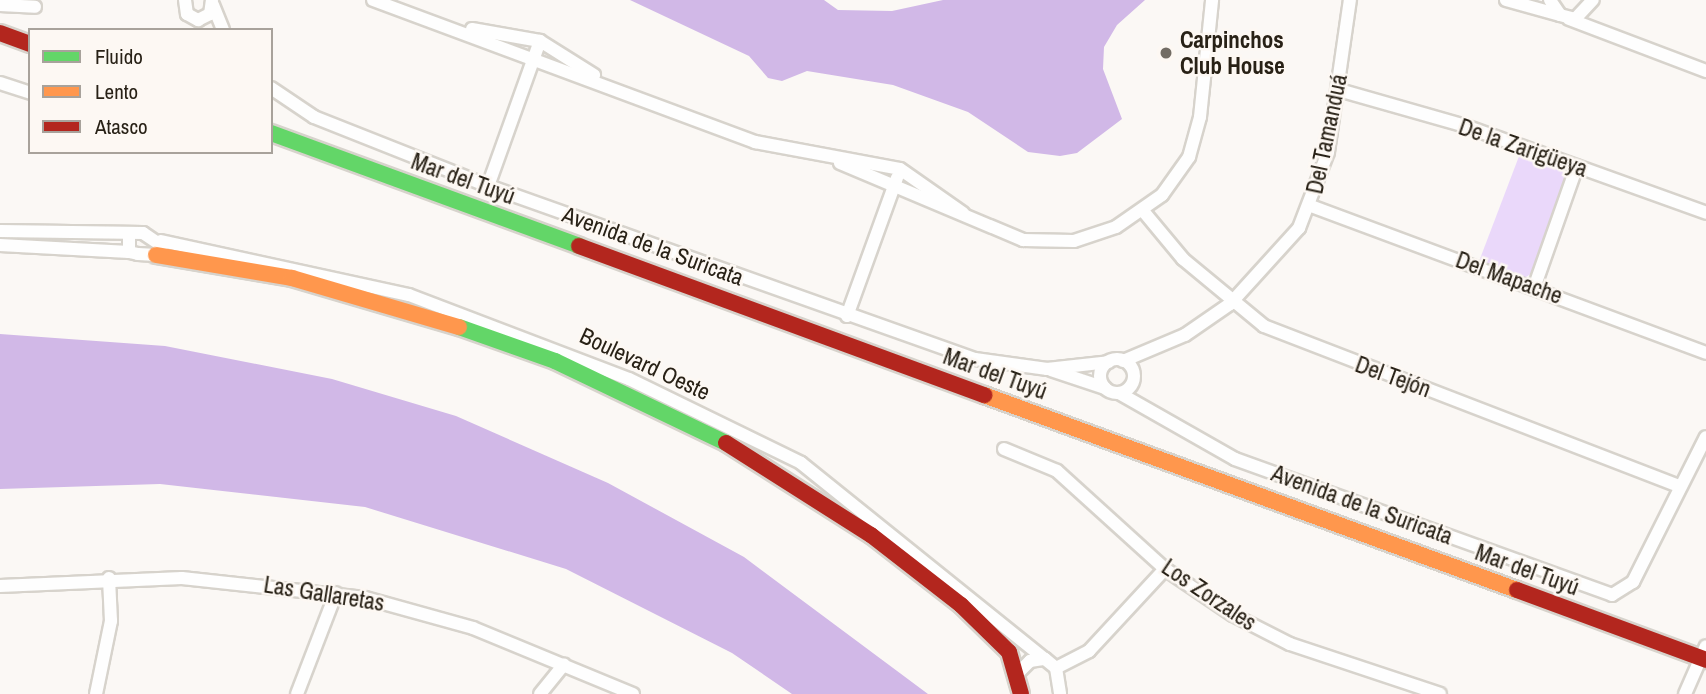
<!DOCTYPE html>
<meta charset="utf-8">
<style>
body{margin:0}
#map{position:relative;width:1706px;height:694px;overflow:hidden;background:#fbf8f5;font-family:"Archivo Narrow",sans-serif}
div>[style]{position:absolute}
.green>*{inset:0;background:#ead8fa}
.water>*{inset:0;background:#d1b8e7}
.roads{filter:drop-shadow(2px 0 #d7d3cc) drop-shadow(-2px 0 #d7d3cc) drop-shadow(0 2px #d7d3cc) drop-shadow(0 -2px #d7d3cc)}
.street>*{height:12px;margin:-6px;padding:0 6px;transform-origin:6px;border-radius:6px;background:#fefefe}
.street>.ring{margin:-6px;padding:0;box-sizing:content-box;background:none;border:12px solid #fefefe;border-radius:50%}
.fast>*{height:16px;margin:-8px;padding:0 8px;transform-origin:8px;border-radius:8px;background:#63d668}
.slow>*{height:16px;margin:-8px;padding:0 8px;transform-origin:8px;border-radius:8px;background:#ff974d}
.jam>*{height:16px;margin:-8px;padding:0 8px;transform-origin:8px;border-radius:8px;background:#b3261e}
.dots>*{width:19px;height:19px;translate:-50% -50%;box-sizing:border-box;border:4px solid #fdf8f3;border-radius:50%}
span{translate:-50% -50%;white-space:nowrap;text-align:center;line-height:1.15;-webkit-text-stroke:5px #fdf8f3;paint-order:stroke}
.poi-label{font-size:23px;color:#282116;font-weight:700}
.left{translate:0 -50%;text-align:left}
.street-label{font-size:23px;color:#282116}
.legend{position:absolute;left:28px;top:28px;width:245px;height:126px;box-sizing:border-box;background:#fdf8f3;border:2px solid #a8a29b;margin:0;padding:9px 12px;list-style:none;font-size:21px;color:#282116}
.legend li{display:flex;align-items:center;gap:14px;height:35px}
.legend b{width:35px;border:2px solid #a8a29b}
</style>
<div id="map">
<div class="green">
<div style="clip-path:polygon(1521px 151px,1564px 168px,1566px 180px,1532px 273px,1522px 280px,1478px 264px)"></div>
</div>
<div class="water">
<div style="clip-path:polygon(630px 0,824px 0,838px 10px,892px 11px,943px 0,1145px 0,1117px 25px,1104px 47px,1103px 69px,1122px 119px,1077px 153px,1060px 156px,1028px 152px,968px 112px,893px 85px,807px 71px,782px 81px,768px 78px,749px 56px)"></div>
<div style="clip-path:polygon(0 334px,165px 346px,332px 379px,456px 416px,608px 483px,744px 557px,928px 694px,792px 694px,732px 653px,566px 569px,365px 507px,160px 484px,0 489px)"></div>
</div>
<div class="roads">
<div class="street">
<div style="left:185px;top:0;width:14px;rotate:82deg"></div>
<div style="left:187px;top:14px;width:13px;rotate:29deg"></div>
<div style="left:198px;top:20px;width:13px;rotate:-27deg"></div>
<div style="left:210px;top:14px;width:14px;rotate:-82deg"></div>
<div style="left:373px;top:0;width:408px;rotate:20.4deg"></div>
<div style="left:755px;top:142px;width:147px;rotate:10.5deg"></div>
<div style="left:900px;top:169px;width:77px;rotate:34.9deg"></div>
<div style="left:1506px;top:0;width:56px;rotate:15.5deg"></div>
<div style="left:1550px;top:0;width:18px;rotate:56deg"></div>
<div style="left:1560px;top:15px;width:16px;rotate:15deg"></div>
<div style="left:1575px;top:19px;width:26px;rotate:-47deg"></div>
<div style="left:0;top:5px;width:35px;rotate:3deg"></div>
<div style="left:213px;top:5px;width:27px;rotate:68deg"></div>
<div style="left:1569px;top:19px;width:147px;rotate:20.8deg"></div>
<div style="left:472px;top:29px;width:69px;rotate:10deg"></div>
<div style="left:540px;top:41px;width:64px;rotate:32.2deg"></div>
<div style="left:0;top:83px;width:32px;rotate:18deg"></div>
<div style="left:271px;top:88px;width:52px;rotate:34deg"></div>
<div style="left:314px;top:117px;width:187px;rotate:21.6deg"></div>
<div style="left:488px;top:186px;width:517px;rotate:19.56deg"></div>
<div style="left:975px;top:359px;width:73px;rotate:7.9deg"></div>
<div style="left:1047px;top:369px;width:62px;rotate:-6.4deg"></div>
<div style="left:1339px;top:90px;width:131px;rotate:15.9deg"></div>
<div style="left:1465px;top:126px;width:256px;rotate:19.8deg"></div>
<div style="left:840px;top:163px;width:199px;rotate:22.8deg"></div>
<div style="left:1023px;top:240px;width:51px;rotate:1.1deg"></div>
<div style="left:1074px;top:241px;width:44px;rotate:-18.4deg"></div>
<div style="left:1116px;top:227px;width:56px;rotate:-34.8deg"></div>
<div style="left:1162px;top:195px;width:47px;rotate:-54.6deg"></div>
<div style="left:1189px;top:157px;width:41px;rotate:-74.6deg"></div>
<div style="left:1200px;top:117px;width:118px;rotate:-84.1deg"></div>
<div style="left:488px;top:186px;width:154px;rotate:-70.3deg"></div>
<div style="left:1311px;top:206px;width:421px;rotate:20.4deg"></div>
<div style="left:1144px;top:212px;width:61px;rotate:50.3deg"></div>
<div style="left:1183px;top:259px;width:105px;rotate:39.6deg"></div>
<div style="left:1264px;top:326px;width:445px;rotate:21.1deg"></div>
<div style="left:0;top:231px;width:143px;rotate:0.8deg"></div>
<div style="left:143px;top:233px;width:23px;rotate:34deg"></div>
<div style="left:162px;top:246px;width:11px;rotate:124deg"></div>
<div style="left:156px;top:255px;width:18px;rotate:-177deg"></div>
<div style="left:138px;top:254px;width:9px;rotate:-167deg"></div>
<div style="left:129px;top:252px;width:15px;rotate:-90deg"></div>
<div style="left:161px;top:241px;width:254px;rotate:12.3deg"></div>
<div style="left:409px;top:295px;width:235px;rotate:20.9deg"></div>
<div style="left:629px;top:379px;width:191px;rotate:26deg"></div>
<div style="left:801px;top:463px;width:313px;rotate:38.8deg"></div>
<div style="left:0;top:245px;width:129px;rotate:3.1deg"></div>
<div style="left:1534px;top:288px;width:129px;rotate:-70.6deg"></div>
<div style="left:847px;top:316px;width:147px;rotate:-70.1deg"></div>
<div class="ring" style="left:1100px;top:359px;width:22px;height:22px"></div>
<div style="left:1123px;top:361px;width:67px;rotate:-22.8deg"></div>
<div style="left:1185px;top:335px;width:55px;rotate:-34.6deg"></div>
<div style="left:1230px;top:304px;width:103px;rotate:-47.8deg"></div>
<div style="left:1299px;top:228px;width:81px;rotate:-69.1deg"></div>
<div style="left:1328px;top:152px;width:154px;rotate:-81.8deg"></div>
<div style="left:1051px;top:370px;width:57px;rotate:18.4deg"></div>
<div style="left:1119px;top:393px;width:133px;rotate:29.6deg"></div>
<div style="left:1235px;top:459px;width:401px;rotate:19.8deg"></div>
<div style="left:1612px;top:595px;width:25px;rotate:-32deg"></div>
<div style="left:1633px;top:582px;width:162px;rotate:-63.3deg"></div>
<div style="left:1004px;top:449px;width:57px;rotate:22.5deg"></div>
<div style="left:1057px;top:471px;width:146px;rotate:42.2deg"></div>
<div style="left:1165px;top:569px;width:82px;rotate:34.1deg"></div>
<div style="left:1233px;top:615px;width:64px;rotate:27deg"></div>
<div style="left:1290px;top:644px;width:158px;rotate:18.4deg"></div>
<div style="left:0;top:586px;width:182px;rotate:-2.5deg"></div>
<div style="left:182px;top:578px;width:184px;rotate:6.2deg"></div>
<div style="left:365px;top:598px;width:112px;rotate:15.5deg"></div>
<div style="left:473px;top:628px;width:173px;rotate:22.4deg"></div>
<div style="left:1056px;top:668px;width:37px;rotate:-27deg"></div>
<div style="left:1089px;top:651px;width:112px;rotate:-47.2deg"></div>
<div style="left:1019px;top:672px;width:16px;rotate:-45deg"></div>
<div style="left:1030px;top:661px;width:15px;rotate:-8deg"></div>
<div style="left:1045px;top:659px;width:14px;rotate:39deg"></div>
<div style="left:1056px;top:668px;width:26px;rotate:81deg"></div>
<div style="left:96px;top:694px;width:75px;rotate:-78.4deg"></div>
<div style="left:111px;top:621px;width:43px;rotate:-92.7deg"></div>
<div style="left:297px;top:694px;width:108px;rotate:-68.9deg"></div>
<div style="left:540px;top:694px;width:38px;rotate:-51deg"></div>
<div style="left:1685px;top:694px;width:52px;rotate:-66.4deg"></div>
</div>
<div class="fast">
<div style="left:271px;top:133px;width:328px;rotate:20.1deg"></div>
<div style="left:459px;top:327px;width:102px;rotate:19.5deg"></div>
<div style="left:555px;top:361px;width:190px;rotate:25.6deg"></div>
</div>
<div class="slow">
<div style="left:156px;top:255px;width:138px;rotate:9.6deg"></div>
<div style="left:292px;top:278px;width:174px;rotate:16.4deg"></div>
<div style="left:984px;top:395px;width:568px;rotate:20.1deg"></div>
</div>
<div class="jam">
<div style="left:0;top:33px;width:32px;rotate:20deg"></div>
<div style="left:579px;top:246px;width:432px;rotate:20.2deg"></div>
<div style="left:726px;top:443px;width:172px;rotate:32.4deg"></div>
<div style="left:871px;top:535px;width:114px;rotate:37.9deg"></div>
<div style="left:961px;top:605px;width:67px;rotate:44.4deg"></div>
<div style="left:1009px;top:652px;width:44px;rotate:74.1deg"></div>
<div style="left:1517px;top:590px;width:202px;rotate:20.3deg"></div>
</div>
</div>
<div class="dots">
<div style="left:1166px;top:53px;background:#726c64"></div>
</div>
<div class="poi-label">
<span class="left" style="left:1180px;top:53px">Carpinchos<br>Club House</span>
</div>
<div class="street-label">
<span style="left:1327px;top:134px;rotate:-78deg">Del Tamanduá</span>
<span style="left:1523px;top:148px;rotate:19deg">De la Zarigüeya</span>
<span style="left:463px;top:179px;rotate:20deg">Mar del Tuyú</span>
<span style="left:653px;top:246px;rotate:20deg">Avenida de la Suricata</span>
<span style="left:1509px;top:278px;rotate:20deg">Del Mapache</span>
<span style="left:645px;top:364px;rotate:25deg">Boulevard Oeste</span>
<span style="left:995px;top:374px;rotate:20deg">Mar del Tuyú</span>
<span style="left:1393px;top:377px;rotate:20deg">Del Tejón</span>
<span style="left:1362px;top:505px;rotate:20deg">Avenida de la Suricata</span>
<span style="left:1527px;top:570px;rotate:20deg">Mar del Tuyú</span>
<span style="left:324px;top:594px;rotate:9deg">Las Gallaretas</span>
<span style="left:1209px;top:595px;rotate:34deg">Los Zorzales</span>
</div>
<ul class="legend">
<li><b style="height:9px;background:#63d668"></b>Fluido</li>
<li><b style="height:9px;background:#ff974d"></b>Lento</li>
<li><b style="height:9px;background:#b3261e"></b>Atasco</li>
</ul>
</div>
